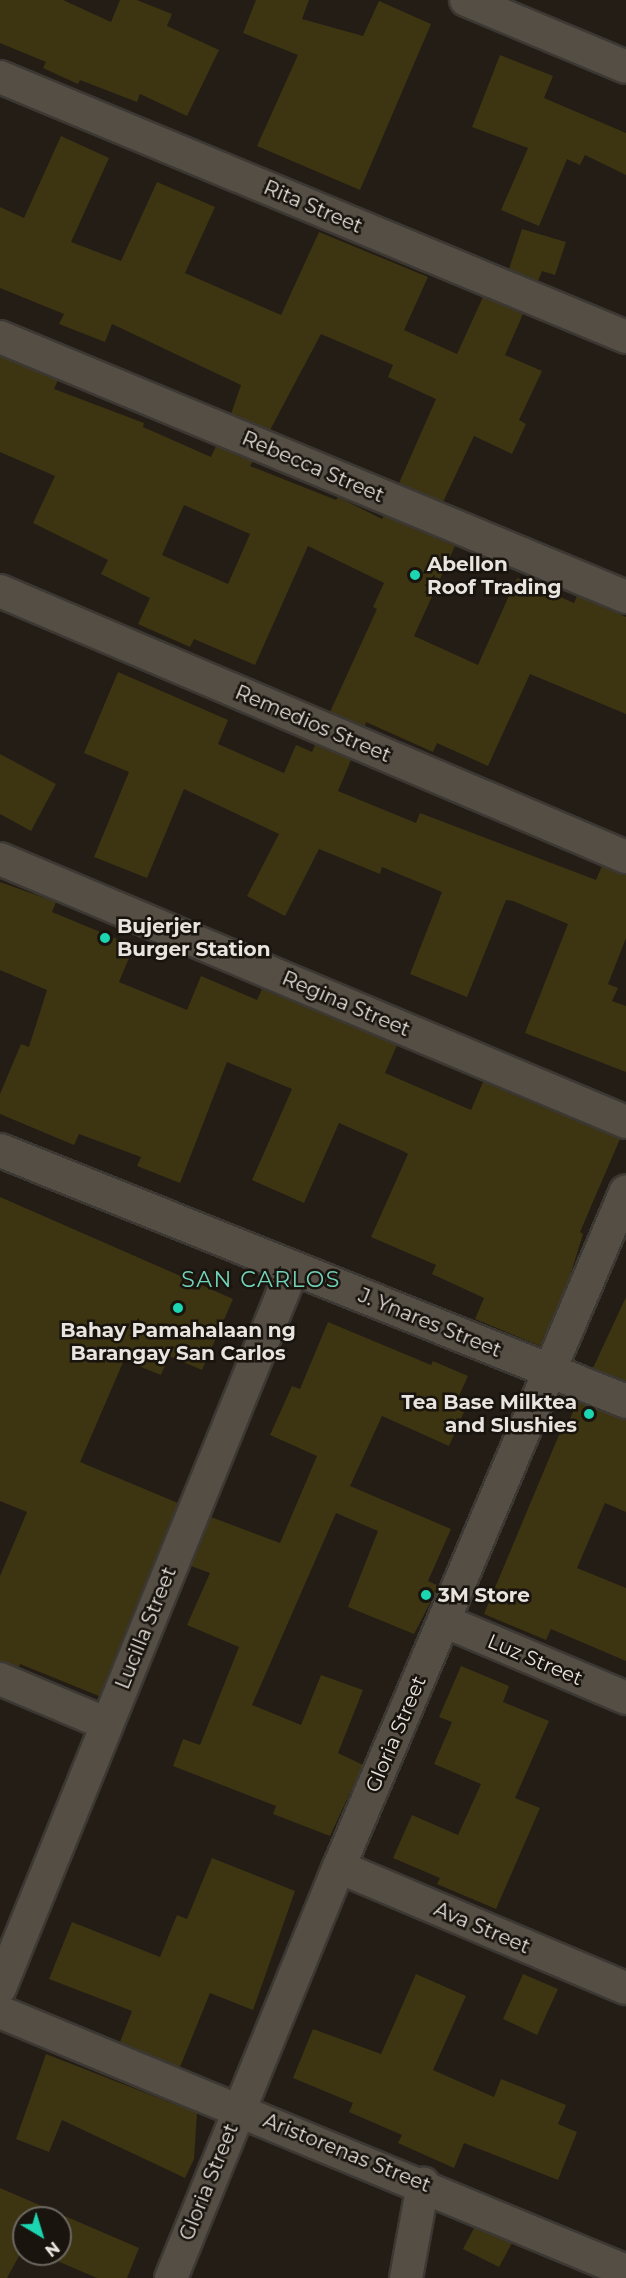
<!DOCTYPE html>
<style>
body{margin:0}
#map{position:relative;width:626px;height:2278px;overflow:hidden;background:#231d16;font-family:Montserrat,sans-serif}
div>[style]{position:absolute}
.building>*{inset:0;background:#3d3412}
.roads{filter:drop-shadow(2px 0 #3c3833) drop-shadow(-2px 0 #3c3833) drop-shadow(0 2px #3c3833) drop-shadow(0 -2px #3c3833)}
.minor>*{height:32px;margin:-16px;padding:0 16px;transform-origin:16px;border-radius:16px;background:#544e45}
.tertiary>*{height:33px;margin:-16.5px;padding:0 16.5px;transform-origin:16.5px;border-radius:16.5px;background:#544e45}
.dots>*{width:16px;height:16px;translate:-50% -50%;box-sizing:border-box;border:3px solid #19140d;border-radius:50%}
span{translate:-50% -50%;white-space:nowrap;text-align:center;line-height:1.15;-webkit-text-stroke:5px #19140d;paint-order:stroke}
.street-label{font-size:20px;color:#e8e4df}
.poi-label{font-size:20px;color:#e8e4df;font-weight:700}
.left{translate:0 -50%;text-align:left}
.right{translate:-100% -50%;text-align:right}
.quarter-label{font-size:22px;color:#72d3ba;letter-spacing:1.5px}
.north{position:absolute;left:12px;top:2206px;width:60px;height:60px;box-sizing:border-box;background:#19140d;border:2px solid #6c6761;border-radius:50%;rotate:142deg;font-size:16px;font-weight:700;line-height:24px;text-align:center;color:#e8e4df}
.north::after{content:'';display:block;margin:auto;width:21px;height:27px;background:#1cd5b1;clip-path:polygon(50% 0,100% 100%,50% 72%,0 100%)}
</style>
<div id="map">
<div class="building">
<div style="clip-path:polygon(0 0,63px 0,111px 22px,120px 0,137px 0,172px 14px,167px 26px,219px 50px,187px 116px,140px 94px,137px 102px,80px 80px,78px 84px,43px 68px,46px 62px,0 43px)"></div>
<div style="clip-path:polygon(256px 0,309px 0,302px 19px,363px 36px,379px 1px,431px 24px,360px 190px,257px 146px,298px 55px,243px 33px)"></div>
<div style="clip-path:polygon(500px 55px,553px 76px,544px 98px,626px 133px,626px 175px,585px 155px,580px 165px,567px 159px,539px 226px,501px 210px,528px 148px,472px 127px)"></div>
<div style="clip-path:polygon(61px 136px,109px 158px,71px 242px,121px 261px,157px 182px,215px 207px,185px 273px,281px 315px,319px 232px,428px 277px,404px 330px,457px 354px,483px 297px,523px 314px,505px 355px,542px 371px,519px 420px,526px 424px,512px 454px,474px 436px,443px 502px,399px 483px,436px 399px,388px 377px,393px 365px,321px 334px,270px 430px,231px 414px,241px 385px,112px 324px,105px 342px,59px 324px,64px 314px,0 288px,0 207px,24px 218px)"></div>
<div style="clip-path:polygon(522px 229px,566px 242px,555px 275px,542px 271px,538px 281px,509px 269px)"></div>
<div style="clip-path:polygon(evenodd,0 356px,58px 380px,54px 389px,144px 423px,143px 427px,211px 457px,216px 446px,253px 461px,250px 466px,336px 500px,338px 497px,382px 519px,384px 516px,455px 546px,414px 636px,478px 665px,517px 578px,574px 603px,577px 596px,626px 617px,626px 714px,530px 674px,488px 766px,437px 743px,433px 752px,366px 722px,365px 726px,330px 712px,377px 609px,373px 607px,384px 583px,308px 546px,255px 665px,194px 639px,190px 647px,138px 624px,150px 598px,101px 574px,108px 560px,33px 523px,55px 476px,0 452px,0 356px,184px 505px,250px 534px,228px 584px,162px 555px,184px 505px)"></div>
<div style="clip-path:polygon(118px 672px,228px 720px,218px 744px,284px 773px,296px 745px,312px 752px,315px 745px,351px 760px,338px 791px,416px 823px,420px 813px,596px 880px,602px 866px,626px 875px,626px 938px,608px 984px,618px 988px,612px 1001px,626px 1006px,626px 1072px,525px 1033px,568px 924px,513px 901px,506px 900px,467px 997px,410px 974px,442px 892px,382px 867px,380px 874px,319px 849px,285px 916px,247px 896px,279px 834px,184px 789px,147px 878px,94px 857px,129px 772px,84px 753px)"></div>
<div style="clip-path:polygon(0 754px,56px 784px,31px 831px,0 814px)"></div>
<div style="clip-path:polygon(0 882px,56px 902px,52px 912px,134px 946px,119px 982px,187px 1010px,201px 976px,257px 1000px,262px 989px,397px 1045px,385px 1073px,471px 1110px,483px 1082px,620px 1139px,580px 1232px,583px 1234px,568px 1283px,540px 1346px,475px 1319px,484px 1298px,432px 1274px,436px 1265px,371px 1237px,408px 1154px,403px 1151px,339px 1123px,304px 1203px,252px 1180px,292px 1089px,227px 1062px,180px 1183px,137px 1166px,141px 1157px,79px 1134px,74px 1145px,0 1114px,0 1094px,21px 1044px,29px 1047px,47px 990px,0 970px)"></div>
<div style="clip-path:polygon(0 1197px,233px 1299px,202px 1370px,169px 1356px,161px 1375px,124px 1360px,80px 1462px,178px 1503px,99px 1696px,20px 1664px,19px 1667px,0 1661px,0 1576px,27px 1512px,0 1501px)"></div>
<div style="clip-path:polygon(626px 1297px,626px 1381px,593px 1368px)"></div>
<div style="clip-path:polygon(328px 1322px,431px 1365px,433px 1361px,468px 1376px,454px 1407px,464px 1412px,449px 1446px,382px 1416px,350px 1486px,451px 1529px,428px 1581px,439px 1586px,414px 1634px,348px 1607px,378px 1531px,336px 1513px,252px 1705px,301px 1725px,321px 1675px,363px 1690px,338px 1753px,363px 1765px,330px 1836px,273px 1814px,276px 1806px,173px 1766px,183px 1739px,200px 1745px,239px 1647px,187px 1625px,210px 1573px,191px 1566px,211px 1517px,280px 1543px,317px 1456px,270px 1435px,292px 1386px,300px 1389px)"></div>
<div style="clip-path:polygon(578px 1402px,626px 1419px,626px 1512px,605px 1503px,577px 1568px,626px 1588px,626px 1661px,551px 1629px,546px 1640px,484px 1614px,561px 1430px,564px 1431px)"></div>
<div style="clip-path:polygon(461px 1666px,509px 1686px,503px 1702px,549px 1721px,515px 1798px,540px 1808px,496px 1909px,437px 1884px,440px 1878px,393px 1858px,412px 1815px,458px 1835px,481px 1784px,434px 1764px,452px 1722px,439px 1717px)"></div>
<div style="clip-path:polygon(212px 1858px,295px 1891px,253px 2010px,210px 1993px,180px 2067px,120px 2042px,132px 2011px,49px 1979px,72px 1922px,160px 1957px,177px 1915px,187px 1919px)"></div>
<div style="clip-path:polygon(416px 1974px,466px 1996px,433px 2070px,494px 2097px,501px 2079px,566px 2105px,558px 2124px,577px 2132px,558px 2180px,464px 2143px,454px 2168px,398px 2143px,402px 2135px,349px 2112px,353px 2103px,293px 2078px,313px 2029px,381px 2054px)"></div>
<div style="clip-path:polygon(523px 1974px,558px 1989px,537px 2035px,503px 2019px)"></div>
<div style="clip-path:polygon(46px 2054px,197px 2113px,194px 2159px,185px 2178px,62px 2120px,49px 2152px,16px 2139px)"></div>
<div style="clip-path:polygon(0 2188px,139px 2248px,127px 2278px,97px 2278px,41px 2254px,60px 2254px,60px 2218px,24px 2218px,24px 2247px,7px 2278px,0 2278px)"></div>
<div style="clip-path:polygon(474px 2228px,512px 2243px,499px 2267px,463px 2249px)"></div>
</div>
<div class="roads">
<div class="minor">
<div style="left:466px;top:0;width:173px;rotate:22.7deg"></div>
<div style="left:0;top:77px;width:678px;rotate:22.55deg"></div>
<div style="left:0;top:337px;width:678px;rotate:22.55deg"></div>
<div style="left:0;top:591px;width:680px;rotate:23.02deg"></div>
<div style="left:0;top:859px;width:679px;rotate:22.79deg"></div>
<div style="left:444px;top:1621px;width:198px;rotate:22.9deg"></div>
<div style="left:0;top:1679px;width:116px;rotate:22.8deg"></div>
<div style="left:339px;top:1867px;width:311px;rotate:22.9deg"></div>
<div style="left:0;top:1988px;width:777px;rotate:-67.86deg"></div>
<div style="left:0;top:2012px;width:677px;rotate:22.48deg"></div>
<div style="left:171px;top:2278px;width:444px;rotate:-67.8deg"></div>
<div style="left:339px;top:1867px;width:734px;rotate:-67deg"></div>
<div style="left:406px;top:2278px;width:96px;rotate:-79.7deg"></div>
</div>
<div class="tertiary">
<div style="left:0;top:1150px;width:674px;rotate:21.85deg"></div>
</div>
</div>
<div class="dots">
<div style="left:415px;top:575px;background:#1cd5b1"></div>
<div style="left:105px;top:938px;background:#1cd5b1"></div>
<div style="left:178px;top:1308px;background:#1cd5b1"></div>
<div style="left:589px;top:1414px;background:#1cd5b1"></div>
<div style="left:426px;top:1595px;background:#1cd5b1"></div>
</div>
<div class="street-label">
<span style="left:313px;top:207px;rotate:23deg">Rita Street</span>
<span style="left:313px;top:467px;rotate:23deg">Rebecca Street</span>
<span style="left:313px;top:724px;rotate:23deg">Remedios Street</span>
<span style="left:346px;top:1004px;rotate:23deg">Regina Street</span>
<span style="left:430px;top:1323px;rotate:22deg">J. Ynares Street</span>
<span style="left:146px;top:1628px;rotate:-68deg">Lucilla Street</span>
<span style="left:535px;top:1660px;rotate:23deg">Luz Street</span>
<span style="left:396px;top:1734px;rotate:-67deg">Gloria Street</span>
<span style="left:482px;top:1928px;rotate:23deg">Ava Street</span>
<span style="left:347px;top:2153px;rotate:22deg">Aristorenas Street</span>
<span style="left:209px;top:2182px;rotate:-68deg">Gloria Street</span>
</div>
<div class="poi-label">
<span class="left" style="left:427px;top:576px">Abellon<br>Roof Trading</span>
<span class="left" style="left:117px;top:938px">Bujerjer<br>Burger Station</span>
<span style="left:178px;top:1342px">Bahay Pamahalaan ng<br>Barangay San Carlos</span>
<span class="right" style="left:577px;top:1414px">Tea Base Milktea<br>and Slushies</span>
<span class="left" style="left:438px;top:1595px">3M Store</span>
</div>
<div class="quarter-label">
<span style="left:261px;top:1280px">SAN CARLOS</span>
</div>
<div class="north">N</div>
</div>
